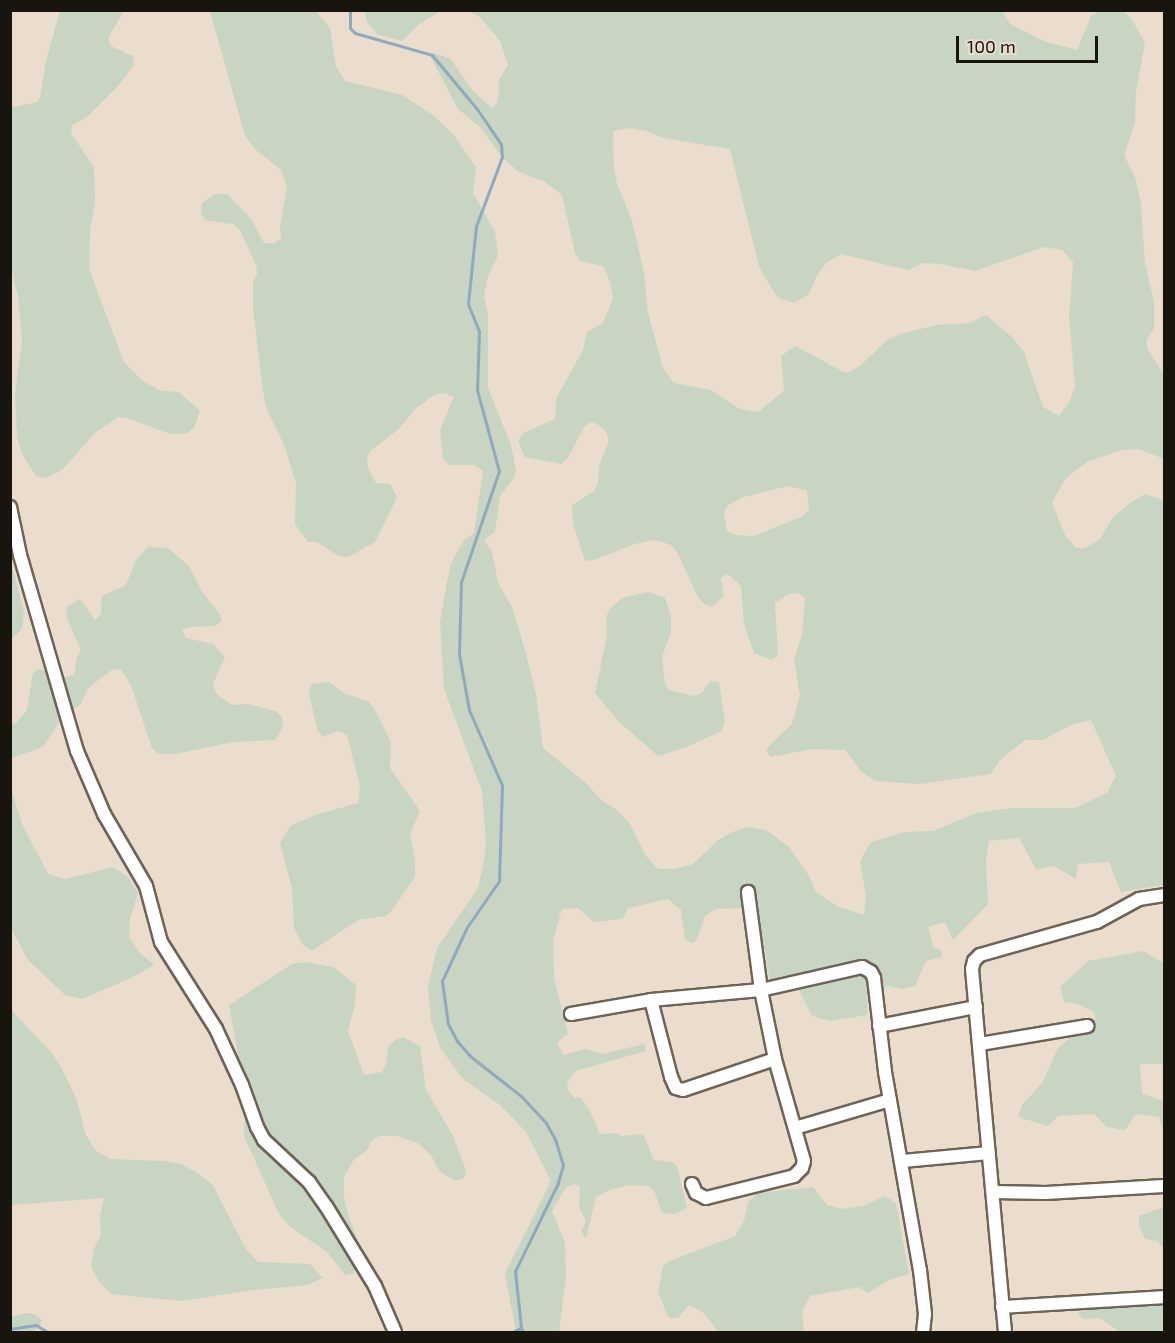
<!DOCTYPE html>
<style>
body{margin:0}
#map{position:relative;width:1175px;height:1343px;overflow:hidden;background:#eaddce;font-family:"Exo 2",sans-serif}
div>[style]{position:absolute}
.green>*{inset:0;background:#c7d5c2}
.stream>*{height:3px;margin:-1.5px;padding:0 1.5px;transform-origin:1.5px;border-radius:1.5px;background:#8eaabc}
.roads{filter:drop-shadow(2px 0 #6e6356) drop-shadow(-2px 0 #6e6356) drop-shadow(0 2px #6e6356) drop-shadow(0 -2px #6e6356)}
.minor>*{height:12px;margin:-6px;padding:0 6px;transform-origin:6px;border-radius:6px;background:#fff}
span{translate:-50% -50%;white-space:nowrap;text-align:center;line-height:1.15;-webkit-text-stroke:5px #eaddce;paint-order:stroke}
.frame{position:absolute;inset:0;border:12px solid #18140e;pointer-events:none}
.scale{position:absolute;left:956px;top:36px;width:142px;height:27px;box-sizing:border-box;border:3px solid #18140e;border-top:0;padding-left:8px;font-size:18px;line-height:21px;white-space:nowrap;color:#18140e;-webkit-text-stroke:4px #eaddce;paint-order:stroke}
</style>
<div id="map">
<div class="green">
<div style="clip-path:polygon(evenodd,1121px 10px,1131px 18px,1145px 43px,1136px 92px,1135px 123px,1124px 155px,1135px 177px,1141px 204px,1145px 263px,1154px 302px,1154px 328px,1146px 341px,1148px 350px,1164px 375px,1164px 459px,1139px 449px,1122px 450px,1087px 462px,1065px 479px,1052px 503px,1065px 535px,1076px 548px,1085px 548px,1100px 539px,1113px 517px,1131px 502px,1146px 494px,1164px 501px,1164px 885px,1121px 892px,1109px 862px,1078px 864px,1076px 879px,1054px 866px,1036px 869px,1019px 838px,989px 841px,986px 860px,988px 904px,953px 940px,945px 922px,928px 927px,933px 947px,941px 950px,942px 957px,926px 961px,915px 986px,902px 989px,889px 986px,868px 991px,867px 1015px,830px 1021px,812px 1016px,798px 988px,770px 982px,764px 945px,755px 914px,744px 908px,716px 909px,705px 916px,696px 941px,692px 943px,685px 939px,681px 910px,668px 899px,628px 908px,624px 917px,620px 919px,594px 922px,578px 908px,562px 909px,553px 940px,554px 978px,568px 1034px,557px 1042px,561px 1051px,564px 1055px,585px 1049px,602px 1054px,644px 1044px,646px 1051px,575px 1071px,567px 1083px,569px 1092px,575px 1098px,580px 1097px,589px 1109px,600px 1134px,617px 1133px,621px 1136px,643px 1134px,654px 1160px,673px 1162px,677px 1166px,687px 1208px,675px 1214px,662px 1213px,654px 1190px,647px 1186px,629px 1185px,609px 1190px,596px 1197px,586px 1239px,581px 1232px,586px 1221px,579px 1207px,580px 1187px,576px 1184px,566px 1187px,552px 1211px,565px 1243px,566px 1276px,559px 1332px,516px 1332px,505px 1273px,551px 1181px,526px 1132px,500px 1105px,463px 1079px,441px 1049px,431px 1021px,428px 986px,437px 948px,478px 888px,484px 860px,486px 842px,482px 791px,444px 689px,440px 622px,450px 566px,463px 541px,474px 533px,483px 471px,475px 465px,449px 465px,443px 458px,440px 430px,454px 397px,444px 393px,436px 394px,416px 408px,399px 429px,371px 450px,367px 458px,368px 468px,376px 483px,390px 484px,397px 497px,375px 542px,348px 557px,339px 556px,317px 542px,308px 542px,295px 524px,296px 483px,284px 445px,267px 410px,263px 391px,253px 309px,253px 282px,257px 274px,256px 265px,240px 230px,233px 224px,205px 220px,201px 212px,202px 203px,209px 198px,216px 194px,227px 194px,251px 219px,264px 243px,274px 243px,281px 239px,280px 225px,287px 187px,281px 170px,256px 150px,245px 136px,210px 11px,316px 11px,330px 28px,336px 66px,345px 81px,402px 95px,433px 115px,453px 134px,476px 167px,473px 193px,495px 232px,498px 255px,487px 279px,484px 297px,488px 313px,488px 388px,511px 445px,516px 471px,513px 479px,500px 496px,495px 532px,484px 540px,492px 552px,498px 583px,513px 609px,526px 654px,536px 694px,543px 748px,587px 784px,600px 799px,618px 811px,630px 824px,646px 856px,658px 869px,674px 869px,693px 864px,717px 841px,732px 832px,748px 827px,766px 830px,789px 847px,809px 876px,816px 892px,839px 907px,864px 915px,866px 897px,860px 861px,871px 842px,905px 832px,933px 831px,976px 813px,1011px 808px,1075px 808px,1107px 793px,1116px 776px,1091px 720px,1073px 724px,1043px 740px,1025px 740px,1000px 760px,991px 774px,920px 784px,875px 781px,861px 771px,845px 750px,813px 749px,770px 757px,766px 749px,792px 724px,800px 695px,794px 660px,802px 635px,805px 598px,798px 593px,789px 594px,775px 603px,778px 656px,771px 660px,754px 653px,744px 624px,741px 586px,728px 574px,721px 578px,724px 596px,712px 607px,704px 604px,698px 597px,677px 552px,671px 545px,662px 542px,653px 540px,635px 544px,594px 560px,585px 561px,573px 524px,572px 505px,594px 491px,598px 483px,599px 465px,609px 441px,606px 432px,599px 425px,591px 422px,584px 427px,568px 458px,561px 464px,525px 457px,518px 441px,523px 433px,555px 419px,556px 399px,583px 350px,587px 332px,603px 323px,613px 299px,610px 282px,603px 266px,580px 261px,575px 253px,562px 195px,545px 182px,519px 172px,502px 157px,480px 127px,458px 109px,430px 56px,432px 53px,450px 58px,472px 90px,492px 108px,498px 102px,499px 80px,508px 65px,500px 41px,480px 17px,469px 11px,1002px 11px,1010px 24px,1046px 42px,1077px 50px,1091px 16px,1101px 11px,1121px 10px,630px 128px,647px 131px,663px 138px,730px 149px,759px 267px,777px 297px,794px 303px,809px 294px,816px 277px,826px 263px,841px 254px,908px 270px,923px 263px,941px 264px,975px 271px,1044px 247px,1062px 250px,1073px 262px,1069px 317px,1075px 386px,1069px 403px,1059px 416px,1043px 407px,1024px 352px,1013px 338px,986px 315px,970px 323px,938px 325px,903px 333px,887px 340px,860px 366px,846px 373px,795px 346px,781px 356px,784px 391px,758px 412px,740px 409px,711px 390px,674px 383px,663px 368px,648px 313px,644px 273px,632px 220px,617px 184px,614px 167px,613px 131px,630px 128px,1121px 10px,788px 486px,807px 491px,809px 509px,803px 516px,754px 536px,735px 535px,727px 531px,724px 513px,728px 505px,744px 497px,788px 486px)"></div>
<div style="clip-path:polygon(60px 11px,124px 11px,108px 38px,111px 46px,133px 56px,134px 65px,118px 86px,87px 117px,71px 126px,72px 135px,94px 167px,95px 201px,90px 230px,89px 269px,124px 362px,144px 382px,161px 391px,179px 392px,200px 411px,194px 428px,187px 433px,179px 434px,170px 434px,127px 418px,118px 417px,96px 432px,62px 470px,46px 478px,36px 476px,22px 454px,17px 437px,15px 393px,22px 340px,18px 297px,11px 267px,10px 108px,37px 102px,40px 97px,46px 61px)"></div>
<div style="clip-path:polygon(365px 11px,365px 10px,450px 11px,439px 12px,418px 25px,402px 41px,377px 34px,366px 20px)"></div>
<div style="clip-path:polygon(148px 547px,168px 548px,189px 566px,203px 593px,219px 613px,222px 621px,215px 626px,189px 627px,182px 630px,186px 638px,213px 644px,225px 657px,213px 684px,216px 693px,231px 705px,248px 704px,275px 711px,282px 717px,283px 725px,280px 733px,275px 740px,233px 742px,176px 754px,158px 754px,152px 748px,131px 685px,121px 670px,113px 669px,88px 688px,81px 704px,61px 719px,43px 747px,11px 758px,10px 724px,16px 723px,27px 710px,33px 673px,39px 669px,65px 677px,74px 675px,77px 657px,81px 650px,66px 616px,67px 607px,80px 599px,95px 620px,101px 614px,102px 596px,126px 585px,136px 560px)"></div>
<div style="clip-path:polygon(10px 557px,24px 612px,22px 629px,11px 639px)"></div>
<div style="clip-path:polygon(649px 592px,665px 598px,671px 615px,671px 632px,662px 657px,665px 683px,669px 690px,694px 696px,702px 693px,710px 681px,719px 682px,725px 721px,722px 731px,684px 748px,658px 756px,617px 720px,595px 693px,607px 635px,606px 617px,610px 609px,622px 598px)"></div>
<div style="clip-path:polygon(329px 682px,344px 693px,369px 702px,375px 710px,391px 742px,390px 768px,420px 811px,410px 834px,415px 860px,415px 877px,392px 910px,386px 916px,358px 920px,312px 951px,303px 945px,294px 928px,292px 888px,280px 843px,290px 826px,315px 815px,358px 803px,360px 786px,347px 735px,338px 731px,323px 737px,317px 729px,309px 693px,311px 684px)"></div>
<div style="clip-path:polygon(11px 788px,22px 824px,48px 874px,65px 879px,113px 867px,128px 877px,138px 893px,130px 919px,129px 937px,140px 953px,154px 965px,133px 977px,82px 999px,65px 995px,28px 960px,11px 928px)"></div>
<div style="clip-path:polygon(1143px 951px,1164px 963px,1164px 1064px,1140px 1064px,1142px 1094px,1164px 1101px,1164px 1133px,1159px 1117px,1136px 1114px,1125px 1130px,1107px 1127px,1094px 1114px,1058px 1116px,1048px 1126px,1018px 1117px,1022px 1105px,1042px 1083px,1058px 1048px,1076px 1033px,1096px 1025px,1094px 1012px,1078px 1004px,1064px 1002px,1060px 987px,1088px 961px)"></div>
<div style="clip-path:polygon(306px 962px,333px 967px,356px 985px,355px 1004px,348px 1031px,364px 1075px,382px 1072px,386px 1065px,388px 1047px,394px 1041px,403px 1037px,420px 1046px,426px 1090px,453px 1136px,466px 1170px,464px 1178px,455px 1181px,439px 1171px,431px 1155px,418px 1143px,397px 1136px,379px 1136px,371px 1141px,368px 1149px,353px 1161px,344px 1177px,344px 1196px,348px 1215px,361px 1249px,354px 1273px,345px 1275px,327px 1252px,289px 1226px,278px 1212px,244px 1136px,245px 1111px,236px 1084px,238px 1055px,229px 1005px,292px 964px)"></div>
<div style="clip-path:polygon(11px 1010px,51px 1052px,61px 1067px,77px 1100px,85px 1133px,95px 1150px,110px 1159px,164px 1161px,181px 1164px,197px 1173px,212px 1184px,246px 1249px,258px 1262px,310px 1264px,323px 1278px,308px 1285px,253px 1290px,182px 1301px,111px 1294px,99px 1282px,91px 1267px,94px 1249px,101px 1234px,100px 1216px,104px 1198px,11px 1205px)"></div>
<div style="clip-path:polygon(813px 1187px,827px 1205px,842px 1209px,863px 1206px,885px 1196px,896px 1203px,909px 1274px,889px 1280px,868px 1293px,859px 1287px,810px 1296px,802px 1311px,804px 1332px,718px 1332px,704px 1313px,689px 1305px,678px 1318px,669px 1318px,658px 1293px,663px 1266px,670px 1261px,735px 1236px,744px 1221px,748px 1203px,757px 1193px)"></div>
<div style="clip-path:polygon(1164px 1207px,1164px 1249px,1157px 1241px,1145px 1239px,1139px 1225px,1139px 1216px)"></div>
<div style="clip-path:polygon(1164px 1291px,1164px 1332px,1120px 1332px,1100px 1318px,1083px 1319px,1077px 1313px,1129px 1296px)"></div>
<div style="clip-path:polygon(26px 1313px,35px 1314px,42px 1320px,39px 1328px,31px 1331px,12px 1330px,11px 1332px,11px 1317px)"></div>
</div>
<div class="stream">
<div style="left:350px;top:10px;width:18px;rotate:90deg"></div>
<div style="left:350px;top:28px;width:7px;rotate:45deg"></div>
<div style="left:355px;top:33px;width:80px;rotate:15.9deg"></div>
<div style="left:432px;top:55px;width:70px;rotate:50.2deg"></div>
<div style="left:477px;top:109px;width:42px;rotate:55.6deg"></div>
<div style="left:501px;top:144px;width:13px;rotate:86deg"></div>
<div style="left:502px;top:157px;width:74px;rotate:110.6deg"></div>
<div style="left:476px;top:226px;width:78px;rotate:95.9deg"></div>
<div style="left:468px;top:304px;width:29px;rotate:68deg"></div>
<div style="left:479px;top:331px;width:59px;rotate:91.9deg"></div>
<div style="left:477px;top:390px;width:84px;rotate:74.8deg"></div>
<div style="left:499px;top:471px;width:117px;rotate:108.9deg"></div>
<div style="left:461px;top:582px;width:72px;rotate:91.6deg"></div>
<div style="left:459px;top:654px;width:57px;rotate:79.9deg"></div>
<div style="left:469px;top:710px;width:82px;rotate:66.3deg"></div>
<div style="left:502px;top:785px;width:96px;rotate:91.8deg"></div>
<div style="left:499px;top:881px;width:56px;rotate:124.8deg"></div>
<div style="left:467px;top:927px;width:60px;rotate:114.8deg"></div>
<div style="left:442px;top:981px;width:43px;rotate:82.1deg"></div>
<div style="left:448px;top:1024px;width:19px;rotate:62deg"></div>
<div style="left:457px;top:1041px;width:20px;rotate:49deg"></div>
<div style="left:470px;top:1056px;width:65px;rotate:38.1deg"></div>
<div style="left:521px;top:1096px;width:37px;rotate:47deg"></div>
<div style="left:546px;top:1123px;width:18px;rotate:61deg"></div>
<div style="left:555px;top:1139px;width:27px;rotate:73deg"></div>
<div style="left:563px;top:1165px;width:19px;rotate:106deg"></div>
<div style="left:558px;top:1183px;width:98px;rotate:116deg"></div>
<div style="left:515px;top:1271px;width:57px;rotate:84deg"></div>
<div style="left:521px;top:1328px;width:4px;rotate:63deg"></div>
<div style="left:10px;top:1329px;width:26px;rotate:-9deg"></div>
<div style="left:36px;top:1325px;width:13px;rotate:32deg"></div>
<div style="left:512px;top:1332px;width:10px;rotate:-24deg"></div>
</div>
<div class="roads">
<div class="minor">
<div style="left:10px;top:507px;width:49px;rotate:78.2deg"></div>
<div style="left:20px;top:555px;width:204px;rotate:73.8deg"></div>
<div style="left:77px;top:751px;width:69px;rotate:66.8deg"></div>
<div style="left:104px;top:814px;width:83px;rotate:59.7deg"></div>
<div style="left:146px;top:886px;width:58px;rotate:75deg"></div>
<div style="left:161px;top:942px;width:103px;rotate:57.7deg"></div>
<div style="left:216px;top:1029px;width:62px;rotate:65.1deg"></div>
<div style="left:242px;top:1085px;width:45px;rotate:70.3deg"></div>
<div style="left:257px;top:1127px;width:15px;rotate:62deg"></div>
<div style="left:264px;top:1140px;width:62px;rotate:43deg"></div>
<div style="left:309px;top:1182px;width:29px;rotate:55deg"></div>
<div style="left:326px;top:1206px;width:94px;rotate:58.5deg"></div>
<div style="left:375px;top:1286px;width:50px;rotate:66.5deg"></div>
<div style="left:651px;top:1000px;width:80px;rotate:75.4deg"></div>
<div style="left:671px;top:1077px;width:12px;rotate:66deg"></div>
<div style="left:676px;top:1088px;width:7px;rotate:16deg"></div>
<div style="left:683px;top:1090px;width:97px;rotate:-18.6deg"></div>
<div style="left:571px;top:1014px;width:81px;rotate:-9.9deg"></div>
<div style="left:651px;top:1000px;width:110px;rotate:-5.2deg"></div>
<div style="left:761px;top:990px;width:104px;rotate:-12.8deg"></div>
<div style="left:862px;top:967px;width:10px;rotate:29deg"></div>
<div style="left:871px;top:972px;width:7px;rotate:63deg"></div>
<div style="left:874px;top:978px;width:95px;rotate:83.3deg"></div>
<div style="left:885px;top:1072px;width:201px;rotate:80deg"></div>
<div style="left:920px;top:1270px;width:44px;rotate:83.5deg"></div>
<div style="left:925px;top:1314px;width:18px;rotate:96deg"></div>
<div style="left:879px;top:1026px;width:99px;rotate:-11.1deg"></div>
<div style="left:980px;top:1044px;width:109px;rotate:-9.5deg"></div>
<div style="left:795px;top:1128px;width:99px;rotate:-16.4deg"></div>
<div style="left:903px;top:1161px;width:86px;rotate:-5.3deg"></div>
<div style="left:692px;top:1184px;width:10px;rotate:66deg"></div>
<div style="left:696px;top:1193px;width:11px;rotate:27deg"></div>
<div style="left:706px;top:1198px;width:91px;rotate:-14deg"></div>
<div style="left:794px;top:1176px;width:11px;rotate:-45deg"></div>
<div style="left:802px;top:1168px;width:7px;rotate:-74deg"></div>
<div style="left:804px;top:1161px;width:106px;rotate:-105.9deg"></div>
<div style="left:775px;top:1059px;width:70px;rotate:-101.5deg"></div>
<div style="left:761px;top:990px;width:99px;rotate:-97.6deg"></div>
<div style="left:993px;top:1192px;width:53px;rotate:1.1deg"></div>
<div style="left:1046px;top:1193px;width:118px;rotate:-3.4deg"></div>
<div style="left:1002px;top:1307px;width:162px;rotate:-3.5deg"></div>
<div style="left:1005px;top:1332px;width:364px;rotate:-95.2deg"></div>
<div style="left:972px;top:969px;width:8px;rotate:-76deg"></div>
<div style="left:974px;top:961px;width:8px;rotate:-45deg"></div>
<div style="left:980px;top:955px;width:122px;rotate:-15.8deg"></div>
<div style="left:1097px;top:922px;width:48px;rotate:-28.7deg"></div>
<div style="left:1139px;top:899px;width:25px;rotate:-9deg"></div>
</div>
</div>
<div class="frame"></div>
<div class="scale">100 m</div>
</div>
